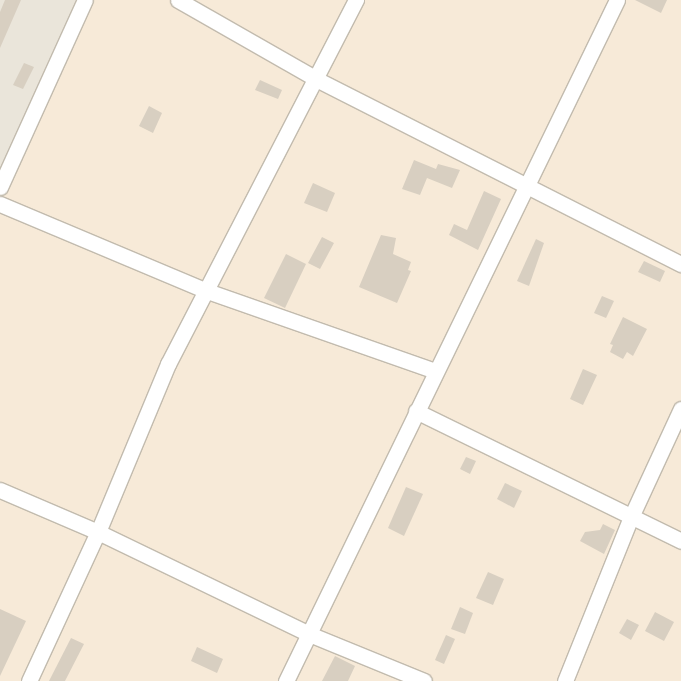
<!DOCTYPE html>
<style>
body{margin:0}
#map{position:relative;width:681px;height:681px;overflow:hidden;background:#f6f3ec;font-family:Manrope,sans-serif}
div>[style]{position:absolute}
.residential>*{inset:0;background:#eae5da}
.commercial>*{inset:0;background:#f7ead8}
.building>*{inset:0;background:#d8cfc1}
.roads{filter:drop-shadow(1px 0 #c2bbae) drop-shadow(-1px 0 #c2bbae) drop-shadow(0 1px #c2bbae) drop-shadow(0 -1px #c2bbae)}
.minor>*{height:15px;margin:-7.5px;padding:0 7.5px;transform-origin:7.5px;border-radius:7.5px;background:#fff}
span{translate:-50% -50%;white-space:nowrap;text-align:center;line-height:1.15;-webkit-text-stroke:4px #fff;paint-order:stroke}
</style>
<div id="map">
<div class="residential">
<div style="clip-path:polygon(0 0,85px 0,0 187px)"></div>
</div>
<div class="commercial">
<div style="clip-path:polygon(85px 0,681px 0,681px 681px,0 681px,0 187px)"></div>
</div>
<div class="building">
<div style="clip-path:polygon(5px 0,21px 0,0 48px,0 12px)"></div>
<div style="clip-path:polygon(635px 0,667px 0,661px 13px)"></div>
<div style="clip-path:polygon(24px 63px,34px 67px,23px 89px,13px 85px)"></div>
<div style="clip-path:polygon(260px 80px,282px 90px,278px 99px,255px 90px)"></div>
<div style="clip-path:polygon(149px 106px,162px 113px,153px 133px,139px 126px)"></div>
<div style="clip-path:polygon(414px 160px,436px 169px,438px 164px,460px 170px,452px 188px,427px 178px,420px 195px,402px 189px)"></div>
<div style="clip-path:polygon(313px 183px,335px 193px,327px 212px,304px 203px)"></div>
<div style="clip-path:polygon(484px 191px,501px 199px,478px 250px,449px 235px,454px 224px,467px 230px)"></div>
<div style="clip-path:polygon(381px 235px,396px 238px,393px 254px,411px 262px,408px 270px,411px 271px,397px 303px,359px 287px)"></div>
<div style="clip-path:polygon(322px 237px,334px 243px,320px 269px,308px 263px)"></div>
<div style="clip-path:polygon(536px 239px,544px 243px,529px 286px,517px 281px)"></div>
<div style="clip-path:polygon(286px 254px,306px 264px,285px 308px,264px 298px)"></div>
<div style="clip-path:polygon(644px 261px,665px 271px,660px 282px,638px 272px)"></div>
<div style="clip-path:polygon(602px 296px,614px 301px,606px 318px,594px 313px)"></div>
<div style="clip-path:polygon(623px 317px,647px 329px,633px 356px,627px 352px,623px 359px,610px 352px,613px 345px,610px 344px)"></div>
<div style="clip-path:polygon(583px 369px,597px 375px,583px 405px,570px 399px)"></div>
<div style="clip-path:polygon(466px 457px,476px 461px,470px 474px,460px 469px)"></div>
<div style="clip-path:polygon(505px 483px,522px 491px,514px 508px,497px 499px)"></div>
<div style="clip-path:polygon(406px 487px,423px 494px,404px 536px,388px 528px)"></div>
<div style="clip-path:polygon(603px 524px,615px 530px,604px 554px,580px 541px,585px 532px,600px 530px)"></div>
<div style="clip-path:polygon(488px 572px,504px 579px,493px 605px,476px 598px)"></div>
<div style="clip-path:polygon(460px 607px,473px 613px,465px 634px,451px 629px)"></div>
<div style="clip-path:polygon(0 609px,26px 621px,0 676px)"></div>
<div style="clip-path:polygon(655px 612px,674px 622px,664px 641px,645px 631px)"></div>
<div style="clip-path:polygon(627px 619px,639px 625px,631px 640px,619px 633px)"></div>
<div style="clip-path:polygon(446px 635px,455px 639px,444px 664px,435px 660px)"></div>
<div style="clip-path:polygon(71px 638px,84px 644px,65px 681px,49px 681px)"></div>
<div style="clip-path:polygon(197px 647px,223px 659px,217px 673px,191px 661px)"></div>
<div style="clip-path:polygon(335px 656px,355px 666px,348px 681px,322px 681px)"></div>
</div>
<div class="roads">
<div class="minor">
<div style="left:178px;top:0;width:161px;rotate:29.7deg"></div>
<div style="left:318px;top:80px;width:407px;rotate:26.9deg"></div>
<div style="left:0;top:187px;width:205px;rotate:-65.6deg"></div>
<div style="left:0;top:204px;width:225px;rotate:22.8deg"></div>
<div style="left:207px;top:291px;width:242px;rotate:19.3deg"></div>
<div style="left:416px;top:411px;width:295px;rotate:26.1deg"></div>
<div style="left:0;top:490px;width:107px;rotate:23.2deg"></div>
<div style="left:98px;top:532px;width:234px;rotate:25.8deg"></div>
<div style="left:309px;top:634px;width:124px;rotate:22.2deg"></div>
<div style="left:29px;top:681px;width:164px;rotate:-65.2deg"></div>
<div style="left:98px;top:532px;width:182px;rotate:-67.4deg"></div>
<div style="left:168px;top:364px;width:410px;rotate:-62.7deg"></div>
<div style="left:286px;top:681px;width:757px;rotate:-64.08deg"></div>
<div style="left:565px;top:681px;width:177px;rotate:-68.1deg"></div>
<div style="left:631px;top:517px;width:119px;rotate:-65.2deg"></div>
</div>
</div>
</div>
